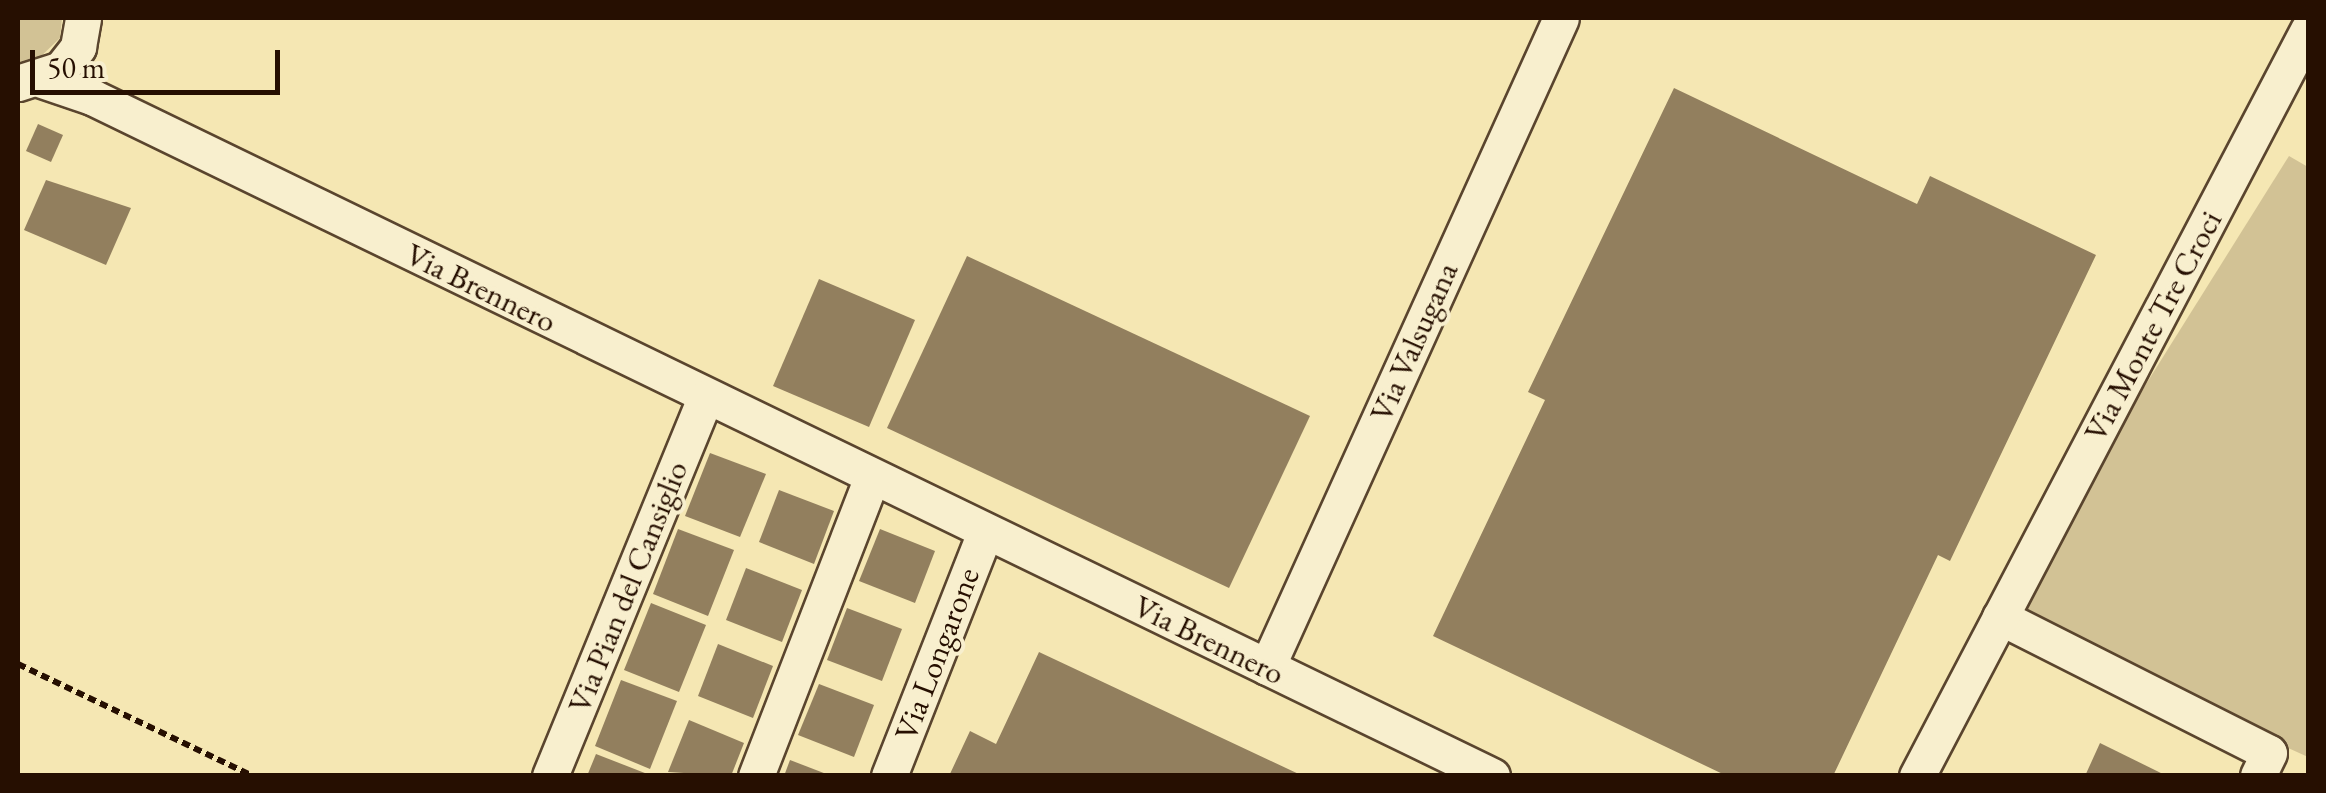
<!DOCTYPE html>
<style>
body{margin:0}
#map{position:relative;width:2326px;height:793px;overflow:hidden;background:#f5e7b3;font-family:"EB Garamond",serif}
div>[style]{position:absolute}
.green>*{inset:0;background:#d2c295}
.building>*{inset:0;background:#927f5e}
.path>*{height:6px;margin-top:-3px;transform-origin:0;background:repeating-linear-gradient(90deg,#260f01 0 8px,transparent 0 13px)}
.roads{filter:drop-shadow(2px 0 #5a452e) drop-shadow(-2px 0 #5a452e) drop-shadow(0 2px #5a452e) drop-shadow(0 -2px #5a452e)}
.minor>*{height:35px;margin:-17.5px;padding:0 17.5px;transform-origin:17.5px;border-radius:17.5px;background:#f8efce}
span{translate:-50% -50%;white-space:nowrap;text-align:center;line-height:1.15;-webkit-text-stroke:8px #f8efce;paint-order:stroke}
.street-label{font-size:32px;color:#260f01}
.frame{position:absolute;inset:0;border:20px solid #260f01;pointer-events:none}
.scale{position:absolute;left:30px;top:50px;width:250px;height:45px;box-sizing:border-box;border:5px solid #260f01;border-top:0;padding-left:12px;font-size:30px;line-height:35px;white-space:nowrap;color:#260f01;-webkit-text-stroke:8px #f8efce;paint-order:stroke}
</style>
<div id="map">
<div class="green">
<div style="clip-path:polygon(18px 18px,62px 18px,60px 38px,35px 62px,18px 64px)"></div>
<div style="clip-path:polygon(2289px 156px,2308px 167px,2308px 757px,2000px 617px)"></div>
</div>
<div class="building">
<div style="clip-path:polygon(1674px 88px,1917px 204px,1930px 176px,2096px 255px,1950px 561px,1938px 555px,1833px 776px,1727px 776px,1433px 636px,1545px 400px,1528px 392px)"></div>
<div style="clip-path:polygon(38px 124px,63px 135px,51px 162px,26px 151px)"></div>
<div style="clip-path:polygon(46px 180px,131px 208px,106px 265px,24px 230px)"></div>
<div style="clip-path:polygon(967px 256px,1310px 416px,1229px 588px,887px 428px)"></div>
<div style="clip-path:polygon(819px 279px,915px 320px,869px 427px,773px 386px)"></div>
<div style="clip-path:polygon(710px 453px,766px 474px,740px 537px,685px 516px)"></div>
<div style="clip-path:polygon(779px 490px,834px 511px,814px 564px,759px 542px)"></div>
<div style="clip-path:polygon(678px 529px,734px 550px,708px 616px,653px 594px)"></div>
<div style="clip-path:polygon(880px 529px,935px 551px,915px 603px,859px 581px)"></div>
<div style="clip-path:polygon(746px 568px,802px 590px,782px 642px,726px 620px)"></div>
<div style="clip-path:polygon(651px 603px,706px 625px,679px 692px,624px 670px)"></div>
<div style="clip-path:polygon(847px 608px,902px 629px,882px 681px,827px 660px)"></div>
<div style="clip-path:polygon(718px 644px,773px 666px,753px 718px,698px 696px)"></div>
<div style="clip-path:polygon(1039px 652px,1303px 776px,949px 776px,970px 731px,996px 744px)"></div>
<div style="clip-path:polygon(621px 680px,677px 701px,650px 769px,595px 746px)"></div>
<div style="clip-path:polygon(819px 684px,874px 705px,854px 757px,798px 735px)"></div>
<div style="clip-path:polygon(689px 720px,744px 743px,731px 776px,668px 772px)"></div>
<div style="clip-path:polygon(2100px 743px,2167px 776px,2085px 776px)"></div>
<div style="clip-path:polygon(596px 754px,650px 775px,650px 776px,587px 776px)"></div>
<div style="clip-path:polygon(790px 760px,829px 775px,829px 776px,784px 776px)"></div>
</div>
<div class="path">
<div style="left:18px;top:664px;width:260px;rotate:25.5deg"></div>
</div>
<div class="roads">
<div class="minor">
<div style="left:42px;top:80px;width:53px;rotate:18.8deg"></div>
<div style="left:92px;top:97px;width:1556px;rotate:25.87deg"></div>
<div style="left:18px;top:83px;width:45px;rotate:-18deg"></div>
<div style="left:61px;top:69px;width:28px;rotate:-52deg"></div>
<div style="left:78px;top:47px;width:29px;rotate:-80deg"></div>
<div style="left:2000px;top:617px;width:301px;rotate:26.8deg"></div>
<div style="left:2269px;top:753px;width:25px;rotate:116deg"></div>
<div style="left:1267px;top:667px;width:712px;rotate:-65.63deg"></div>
<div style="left:550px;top:776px;width:409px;rotate:-67.7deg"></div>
<div style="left:756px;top:776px;width:318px;rotate:-68.8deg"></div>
<div style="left:889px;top:776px;width:262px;rotate:-68.5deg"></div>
<div style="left:1917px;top:776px;width:842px;rotate:-62.34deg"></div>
</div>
</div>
<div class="street-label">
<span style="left:481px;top:288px;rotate:26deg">Via Brennero</span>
<span style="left:2153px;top:326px;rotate:-62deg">Via Monte Tre Croci</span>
<span style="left:1414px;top:342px;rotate:-66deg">Via Valsugana</span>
<span style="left:628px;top:587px;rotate:-68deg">Via Pian del Cansiglio</span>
<span style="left:1209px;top:640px;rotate:26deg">Via Brennero</span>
<span style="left:937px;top:654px;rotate:-69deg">Via Longarone</span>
</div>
<div class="frame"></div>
<div class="scale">50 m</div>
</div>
